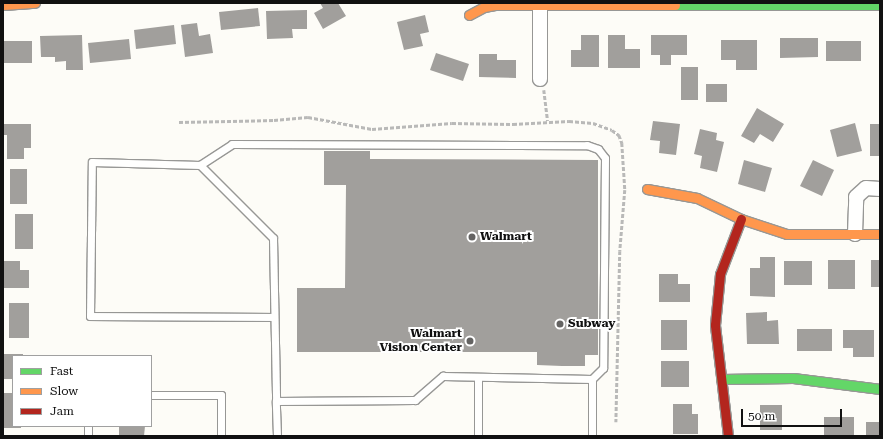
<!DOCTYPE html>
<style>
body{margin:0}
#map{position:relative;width:883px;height:439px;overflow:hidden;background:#fdfcf7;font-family:"Roboto Serif",serif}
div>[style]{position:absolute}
.building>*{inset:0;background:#a19f9c}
.path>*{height:2.5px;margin-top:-1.25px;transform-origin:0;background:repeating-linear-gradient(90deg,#b9b9b8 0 4px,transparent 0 6px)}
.roads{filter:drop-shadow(1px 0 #979795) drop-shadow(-1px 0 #979795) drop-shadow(0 1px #979795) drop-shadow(0 -1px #979795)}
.lane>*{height:7px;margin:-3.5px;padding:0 3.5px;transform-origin:3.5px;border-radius:3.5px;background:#fffffe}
.street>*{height:14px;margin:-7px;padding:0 7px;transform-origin:7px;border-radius:7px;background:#fffffe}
.fast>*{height:9px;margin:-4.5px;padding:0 4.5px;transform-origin:4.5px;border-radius:4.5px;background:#63d668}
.slow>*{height:9px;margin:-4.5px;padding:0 4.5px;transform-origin:4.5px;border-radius:4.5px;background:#ff974d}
.jam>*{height:9px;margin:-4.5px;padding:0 4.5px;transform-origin:4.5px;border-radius:4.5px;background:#b3261e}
.dots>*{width:11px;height:11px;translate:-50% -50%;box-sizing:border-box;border:2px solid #fff;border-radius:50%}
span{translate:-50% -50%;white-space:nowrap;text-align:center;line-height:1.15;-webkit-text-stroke:4px #fff;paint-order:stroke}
.poi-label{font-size:12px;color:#111;font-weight:700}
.left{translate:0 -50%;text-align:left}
.right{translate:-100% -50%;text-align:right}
.frame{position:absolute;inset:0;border:4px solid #111;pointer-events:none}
.legend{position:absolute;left:12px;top:355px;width:140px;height:72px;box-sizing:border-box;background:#fff;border:1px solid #a0a0a0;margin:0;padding:5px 7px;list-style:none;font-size:12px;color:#111}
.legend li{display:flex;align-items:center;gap:8px;height:20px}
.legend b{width:20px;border:1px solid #a0a0a0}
.scale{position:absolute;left:741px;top:409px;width:101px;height:18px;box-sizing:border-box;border:2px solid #111;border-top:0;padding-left:5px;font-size:12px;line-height:14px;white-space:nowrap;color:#111;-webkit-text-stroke:3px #fff;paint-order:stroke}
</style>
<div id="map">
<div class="building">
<div style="clip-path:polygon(320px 3px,338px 3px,346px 16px,323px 29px,314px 13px,323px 8px)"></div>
<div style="clip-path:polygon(258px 8px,260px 26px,221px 30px,219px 12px)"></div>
<div style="clip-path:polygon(307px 10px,307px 29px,292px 29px,293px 38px,267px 39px,266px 11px)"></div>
<div style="clip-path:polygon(425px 15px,429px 32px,420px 34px,423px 46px,404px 50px,397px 22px)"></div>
<div style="clip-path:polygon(197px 23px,199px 36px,210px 34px,213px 53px,185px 57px,181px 25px)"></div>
<div style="clip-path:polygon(174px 25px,176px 44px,136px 49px,134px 30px)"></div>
<div style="clip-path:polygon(82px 35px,83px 70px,66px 70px,66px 61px,55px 62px,55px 57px,41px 57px,40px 36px)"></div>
<div style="clip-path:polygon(581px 35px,599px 35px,599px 67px,571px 67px,571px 50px,581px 50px)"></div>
<div style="clip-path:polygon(608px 35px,625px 35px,625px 49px,640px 49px,640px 68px,608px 68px)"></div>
<div style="clip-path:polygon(651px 35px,687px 35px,687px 55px,671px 55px,671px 65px,660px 65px,660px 55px,651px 55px)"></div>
<div style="clip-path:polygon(780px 38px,818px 38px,818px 57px,780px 58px)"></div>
<div style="clip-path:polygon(129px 39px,131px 59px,90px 63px,88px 43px)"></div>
<div style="clip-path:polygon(721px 40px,757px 40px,757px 70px,736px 70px,736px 60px,721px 60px)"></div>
<div style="clip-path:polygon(3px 41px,32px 41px,32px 63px,3px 63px)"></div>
<div style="clip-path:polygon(826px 41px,861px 41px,861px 61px,826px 61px)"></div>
<div style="clip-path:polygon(436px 53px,469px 64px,463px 81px,430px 70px)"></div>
<div style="clip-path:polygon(479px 54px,497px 54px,497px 60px,516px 60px,516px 78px,479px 77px)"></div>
<div style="clip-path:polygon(681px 67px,698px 67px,698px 100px,681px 100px)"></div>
<div style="clip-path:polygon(706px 84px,727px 84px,727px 102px,706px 102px)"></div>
<div style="clip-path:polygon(757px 108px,784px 124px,773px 142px,760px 134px,754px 143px,741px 136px)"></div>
<div style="clip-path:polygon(653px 121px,680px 124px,676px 155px,659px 153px,660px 141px,650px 140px)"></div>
<div style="clip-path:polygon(855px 123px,862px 151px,837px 157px,830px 130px)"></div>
<div style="clip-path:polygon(3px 124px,31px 124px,31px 148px,24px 148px,24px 159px,7px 159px,7px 135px,3px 135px)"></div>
<div style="clip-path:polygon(870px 124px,880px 124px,880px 156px,870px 156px)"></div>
<div style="clip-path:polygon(700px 129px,717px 133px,716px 140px,724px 142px,717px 172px,700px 168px,702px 156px,694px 154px)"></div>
<div style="clip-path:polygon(324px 151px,370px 151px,370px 159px,598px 160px,598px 355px,585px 355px,585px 366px,562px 366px,537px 365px,537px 352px,297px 352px,297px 288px,345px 288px,346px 185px,324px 185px)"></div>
<div style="clip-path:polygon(744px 160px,772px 168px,765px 192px,738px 184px)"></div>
<div style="clip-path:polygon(813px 160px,834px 170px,822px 196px,800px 186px)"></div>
<div style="clip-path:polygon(10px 169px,27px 169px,27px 204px,10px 204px)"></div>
<div style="clip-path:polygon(15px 214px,33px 214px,33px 249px,15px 249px)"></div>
<div style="clip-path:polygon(760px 257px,775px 257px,775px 297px,750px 296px,750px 268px,760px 268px)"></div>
<div style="clip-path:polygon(828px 260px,855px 260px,855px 289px,828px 289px)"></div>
<div style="clip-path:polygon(871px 260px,880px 260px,880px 287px,871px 287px)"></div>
<div style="clip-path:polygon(3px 261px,20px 261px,20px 270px,29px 270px,29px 288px,3px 288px)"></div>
<div style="clip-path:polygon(784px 261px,812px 261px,812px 285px,784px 285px)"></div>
<div style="clip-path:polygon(659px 274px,678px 274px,678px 284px,690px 284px,690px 302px,659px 302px)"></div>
<div style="clip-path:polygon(9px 303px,29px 303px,29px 338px,9px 338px)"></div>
<div style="clip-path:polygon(767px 312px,767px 321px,778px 320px,779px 344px,747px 344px,746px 313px)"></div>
<div style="clip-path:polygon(661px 320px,687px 320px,687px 350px,661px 350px)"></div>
<div style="clip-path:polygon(797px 329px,832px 329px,832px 351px,797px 351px)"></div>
<div style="clip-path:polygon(843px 330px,874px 330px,874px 357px,853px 357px,853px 348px,843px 348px)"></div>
<div style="clip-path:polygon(4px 354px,23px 354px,23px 356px,13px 356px,13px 379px,4px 379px)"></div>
<div style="clip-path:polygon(661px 361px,689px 361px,689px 387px,661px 387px)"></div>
<div style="clip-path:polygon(3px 393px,13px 393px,13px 426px,21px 426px,21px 428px,3px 428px)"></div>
<div style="clip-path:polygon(673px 404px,692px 404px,692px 414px,698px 414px,698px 434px,673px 434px)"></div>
<div style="clip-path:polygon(760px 405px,782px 405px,782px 430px,760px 430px)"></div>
<div style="clip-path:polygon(824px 417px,854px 417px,854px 436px,824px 436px)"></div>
<div style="clip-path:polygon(866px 422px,880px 422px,880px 436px,866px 436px)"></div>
<div style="clip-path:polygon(119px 426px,145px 426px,144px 436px,119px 436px)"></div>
</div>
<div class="path">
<div style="left:544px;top:90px;width:31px;rotate:83deg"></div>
<div style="left:179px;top:122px;width:95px;rotate:-1.2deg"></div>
<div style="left:274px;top:120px;width:34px;rotate:-5deg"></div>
<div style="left:308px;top:117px;width:65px;rotate:10.6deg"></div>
<div style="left:372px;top:129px;width:80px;rotate:-4.3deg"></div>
<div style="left:452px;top:123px;width:61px;rotate:0.9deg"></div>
<div style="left:513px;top:124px;width:56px;rotate:-3.1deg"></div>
<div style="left:569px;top:121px;width:24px;rotate:5deg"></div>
<div style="left:593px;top:123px;width:20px;rotate:20deg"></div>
<div style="left:612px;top:130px;width:9px;rotate:36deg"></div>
<div style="left:619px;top:135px;width:9px;rotate:69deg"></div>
<div style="left:622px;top:143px;width:47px;rotate:86.3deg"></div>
<div style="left:625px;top:190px;width:61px;rotate:94.7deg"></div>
<div style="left:620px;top:251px;width:171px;rotate:91.3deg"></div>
</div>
<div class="roads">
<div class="lane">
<div style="left:200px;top:165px;width:103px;rotate:45deg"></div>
<div style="left:273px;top:238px;width:163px;rotate:88.9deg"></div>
<div style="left:274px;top:317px;width:184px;rotate:-179.7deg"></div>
<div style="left:90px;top:316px;width:154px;rotate:-89.3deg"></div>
<div style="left:92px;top:162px;width:108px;rotate:1.6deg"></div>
<div style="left:200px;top:165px;width:38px;rotate:-33deg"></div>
<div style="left:232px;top:144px;width:355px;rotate:0.2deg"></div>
<div style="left:587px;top:145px;width:12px;rotate:20deg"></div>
<div style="left:598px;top:149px;width:11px;rotate:52deg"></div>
<div style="left:605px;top:158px;width:210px;rotate:90.5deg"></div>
<div style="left:603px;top:368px;width:16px;rotate:135deg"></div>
<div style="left:592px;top:379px;width:57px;rotate:90deg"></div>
<div style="left:478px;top:377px;width:59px;rotate:90deg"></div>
<div style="left:151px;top:395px;width:70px"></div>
<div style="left:221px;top:395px;width:41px;rotate:90deg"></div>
<div style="left:88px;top:436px;width:10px;rotate:-90deg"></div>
<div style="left:277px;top:436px;width:35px;rotate:-92deg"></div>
<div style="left:276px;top:401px;width:139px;rotate:-0.4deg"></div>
<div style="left:415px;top:400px;width:37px;rotate:-41deg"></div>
<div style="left:443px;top:376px;width:149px;rotate:1.2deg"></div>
</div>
<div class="street">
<div style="left:540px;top:79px;width:76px;rotate:-90deg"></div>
<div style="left:855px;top:234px;width:37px;rotate:-88deg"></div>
<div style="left:856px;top:197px;width:13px;rotate:-42deg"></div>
<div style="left:866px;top:188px;width:14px;rotate:4deg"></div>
</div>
<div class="fast">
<div style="left:675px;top:5px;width:205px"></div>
<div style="left:721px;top:379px;width:72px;rotate:-0.8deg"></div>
<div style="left:793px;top:378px;width:88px;rotate:7.2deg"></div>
</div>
<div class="slow">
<div style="left:3px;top:5px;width:32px;rotate:-4deg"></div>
<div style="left:469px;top:15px;width:17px;rotate:-28deg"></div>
<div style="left:484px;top:7px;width:11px;rotate:-10deg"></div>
<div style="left:495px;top:5px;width:180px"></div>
<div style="left:647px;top:189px;width:51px;rotate:10.2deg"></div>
<div style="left:697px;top:198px;width:49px;rotate:25.5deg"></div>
<div style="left:741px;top:219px;width:48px;rotate:18.1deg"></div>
<div style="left:787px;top:234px;width:93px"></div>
</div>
<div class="jam">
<div style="left:728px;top:436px;width:112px;rotate:-96.7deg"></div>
<div style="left:715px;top:325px;width:51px;rotate:-84.4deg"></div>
<div style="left:720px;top:274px;width:59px;rotate:-69.1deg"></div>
</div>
</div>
<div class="dots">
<div style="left:472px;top:237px;background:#646362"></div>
<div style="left:560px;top:324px;background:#646362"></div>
<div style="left:470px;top:341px;background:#646362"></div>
</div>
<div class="poi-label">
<span class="left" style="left:480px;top:237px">Walmart</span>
<span class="left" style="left:568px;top:324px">Subway</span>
<span class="right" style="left:462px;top:341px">Walmart<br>Vision Center</span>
</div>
<div class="frame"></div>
<ul class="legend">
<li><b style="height:5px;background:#63d668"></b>Fast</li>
<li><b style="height:5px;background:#ff974d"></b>Slow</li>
<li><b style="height:5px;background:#b3261e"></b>Jam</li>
</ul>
<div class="scale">50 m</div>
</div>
